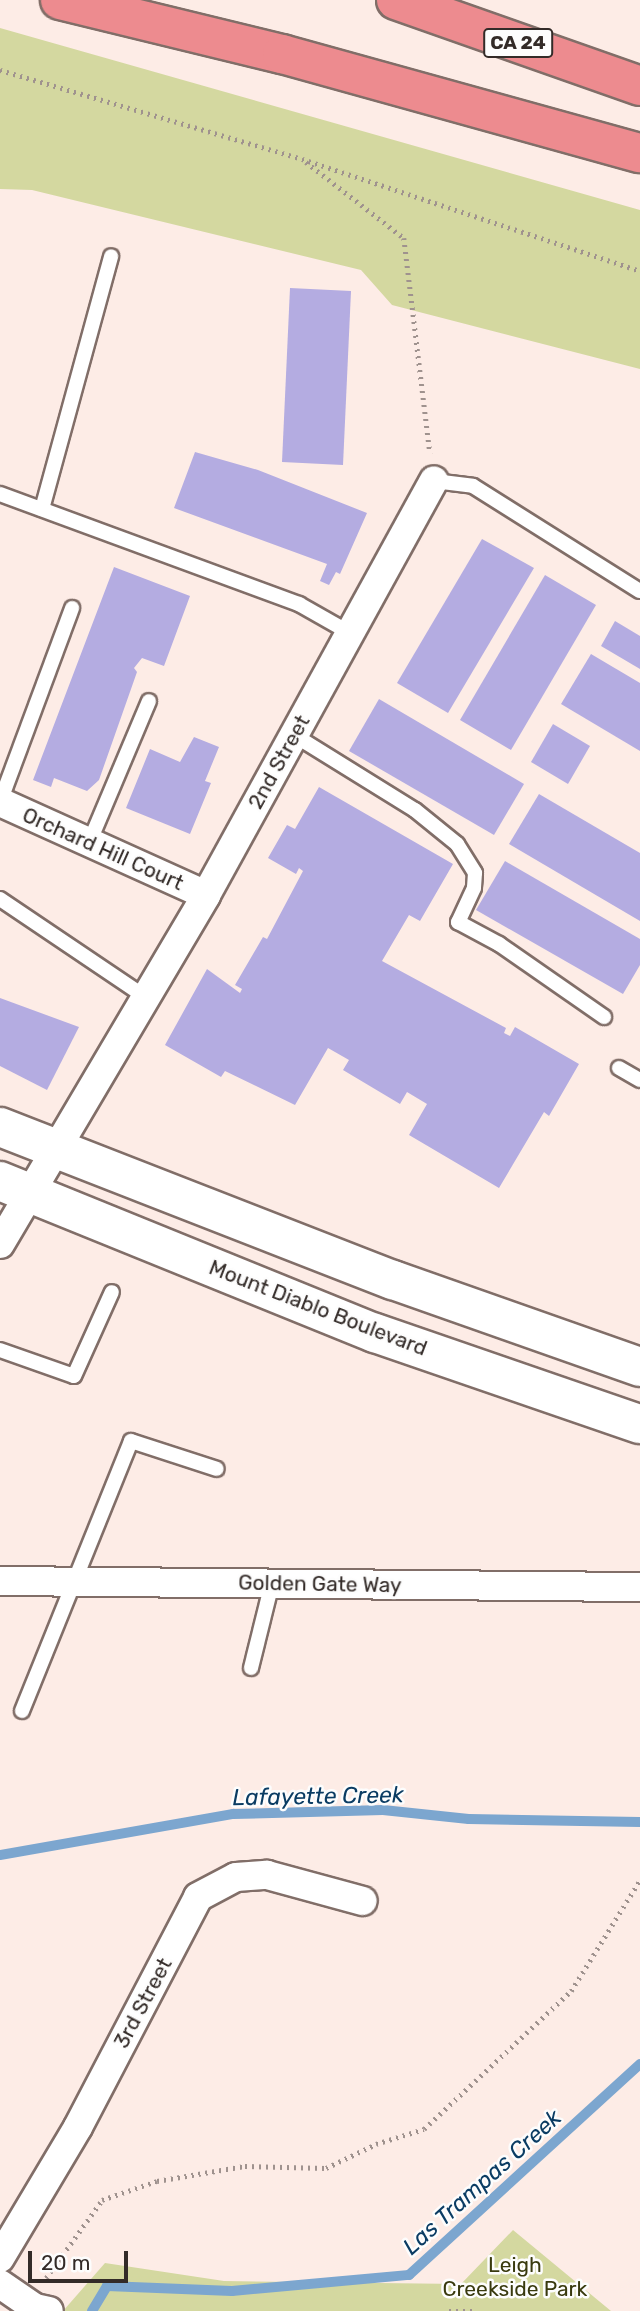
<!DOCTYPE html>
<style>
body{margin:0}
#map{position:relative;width:640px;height:2311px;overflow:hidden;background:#fdece6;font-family:Rubik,sans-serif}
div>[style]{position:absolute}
.green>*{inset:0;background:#d4d8a0}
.stream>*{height:10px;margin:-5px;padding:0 5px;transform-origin:5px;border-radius:5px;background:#7ca6cf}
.building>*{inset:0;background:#b4ace1}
.path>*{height:4.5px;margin-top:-2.25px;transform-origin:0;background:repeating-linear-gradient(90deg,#9f928e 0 2px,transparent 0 7px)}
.roads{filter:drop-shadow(2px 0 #816e68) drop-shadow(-2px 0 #816e68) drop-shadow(0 2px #816e68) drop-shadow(0 -2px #816e68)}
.service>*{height:14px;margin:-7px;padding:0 7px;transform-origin:7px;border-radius:7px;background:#fff}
.minor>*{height:28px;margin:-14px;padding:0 14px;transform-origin:14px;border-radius:14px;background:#fff}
.secondary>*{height:38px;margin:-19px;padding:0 19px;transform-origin:19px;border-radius:19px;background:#fff}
.motorway>*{height:38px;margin:-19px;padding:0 19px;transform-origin:19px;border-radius:19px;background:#ed8b8f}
span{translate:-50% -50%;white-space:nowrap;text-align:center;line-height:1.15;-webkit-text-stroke:5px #fdfdfd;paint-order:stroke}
.shield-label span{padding:2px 5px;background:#fdfdfd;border:2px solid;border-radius:5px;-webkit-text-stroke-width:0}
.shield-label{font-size:19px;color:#332b28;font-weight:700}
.street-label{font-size:21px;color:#332b28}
.park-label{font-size:21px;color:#393a0e}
.water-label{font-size:23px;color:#0b3c63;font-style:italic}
.scale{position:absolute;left:28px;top:2251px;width:100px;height:32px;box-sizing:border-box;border:4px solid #332b28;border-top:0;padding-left:9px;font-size:21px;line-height:24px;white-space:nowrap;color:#332b28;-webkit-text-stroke:5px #fdfdfd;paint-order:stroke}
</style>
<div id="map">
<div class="green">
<div style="clip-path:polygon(0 28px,640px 210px,640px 369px,392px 305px,361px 270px,32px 190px,0 189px)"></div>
<div style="clip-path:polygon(513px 2230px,611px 2311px,63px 2311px,105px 2263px,224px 2281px,461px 2284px)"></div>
</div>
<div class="stream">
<div style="left:0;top:1855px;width:237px;rotate:-10deg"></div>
<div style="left:233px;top:1814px;width:150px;rotate:-1.5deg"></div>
<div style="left:383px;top:1810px;width:86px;rotate:6deg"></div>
<div style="left:469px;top:1819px;width:171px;rotate:1deg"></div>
<div style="left:92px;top:2311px;width:29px;rotate:-59deg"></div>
<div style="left:107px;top:2286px;width:125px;rotate:2.3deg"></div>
<div style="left:232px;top:2291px;width:178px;rotate:-5.2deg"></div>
<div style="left:409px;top:2275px;width:313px;rotate:-42.4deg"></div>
</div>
<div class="building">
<div style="clip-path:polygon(290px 288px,351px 291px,343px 465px,282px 462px)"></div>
<div style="clip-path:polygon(195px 452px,258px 470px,367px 513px,340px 574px,336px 572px,329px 585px,320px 581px,327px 564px,174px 508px)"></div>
<div style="clip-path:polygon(482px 539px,534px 568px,448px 713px,397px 683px)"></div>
<div style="clip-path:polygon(114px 567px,190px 596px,164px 666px,142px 658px,134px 668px,137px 672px,99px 780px,87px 791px,54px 778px,51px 787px,33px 780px)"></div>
<div style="clip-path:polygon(545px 575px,596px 605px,511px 750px,460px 720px)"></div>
<div style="clip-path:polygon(615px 621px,640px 636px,640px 669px,601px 646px)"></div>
<div style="clip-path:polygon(591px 654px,640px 683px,640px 751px,561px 704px)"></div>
<div style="clip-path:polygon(379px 699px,524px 784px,494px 835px,349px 751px)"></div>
<div style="clip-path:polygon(553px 724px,590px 746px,568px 784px,531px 762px)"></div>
<div style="clip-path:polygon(194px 737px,219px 747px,205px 781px,211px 783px,190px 834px,126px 808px,150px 749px,180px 762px)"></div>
<div style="clip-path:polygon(319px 787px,453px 864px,420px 921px,409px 915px,382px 961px,506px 1028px,504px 1033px,510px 1036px,515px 1027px,579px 1064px,549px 1116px,544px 1112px,499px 1188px,409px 1135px,427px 1104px,407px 1092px,400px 1104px,343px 1070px,349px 1060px,328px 1048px,295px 1105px,225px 1071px,221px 1077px,165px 1045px,207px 969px,240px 993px,242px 989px,235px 985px,263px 937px,267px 939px,303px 871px,299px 868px,296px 874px,268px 858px,287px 825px,295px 829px)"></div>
<div style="clip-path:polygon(539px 794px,640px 853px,640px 921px,509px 844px)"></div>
<div style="clip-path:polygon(505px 861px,640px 939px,640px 965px,623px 994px,476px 910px)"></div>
<div style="clip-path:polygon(0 998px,79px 1027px,47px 1090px,0 1066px)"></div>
</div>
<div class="path">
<div style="left:0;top:70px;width:315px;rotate:16.4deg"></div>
<div style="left:302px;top:159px;width:356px;rotate:18.3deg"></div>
<div style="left:306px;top:162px;width:124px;rotate:37.8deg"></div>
<div style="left:404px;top:238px;width:217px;rotate:83.1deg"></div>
<div style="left:46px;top:2278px;width:96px;rotate:-54.3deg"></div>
<div style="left:102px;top:2200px;width:58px;rotate:-19.1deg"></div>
<div style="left:157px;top:2181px;width:89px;rotate:-9.7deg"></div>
<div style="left:245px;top:2166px;width:81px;rotate:1.4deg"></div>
<div style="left:326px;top:2168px;width:55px;rotate:-25.6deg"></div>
<div style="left:376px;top:2144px;width:50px;rotate:-17.4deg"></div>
<div style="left:424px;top:2129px;width:202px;rotate:-43.2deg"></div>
<div style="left:571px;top:1991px;width:131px;rotate:-58.1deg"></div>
<div style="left:449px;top:2311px;width:26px"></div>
</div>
<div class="roads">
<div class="service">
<div style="left:434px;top:481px;width:39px;rotate:7deg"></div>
<div style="left:473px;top:486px;width:197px;rotate:32.2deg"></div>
<div style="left:0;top:494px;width:319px;rotate:20.2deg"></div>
<div style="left:299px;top:604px;width:59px;rotate:29.6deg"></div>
<div style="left:42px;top:509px;width:262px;rotate:-74.7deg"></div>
<div style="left:294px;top:735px;width:142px;rotate:31.8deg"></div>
<div style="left:415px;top:810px;width:54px;rotate:39deg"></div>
<div style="left:457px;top:844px;width:34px;rotate:58deg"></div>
<div style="left:475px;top:873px;width:15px;rotate:94deg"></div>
<div style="left:474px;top:888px;width:38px;rotate:115deg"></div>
<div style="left:458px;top:922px;width:47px;rotate:28.2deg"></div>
<div style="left:499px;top:944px;width:128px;rotate:34.8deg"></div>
<div style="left:0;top:802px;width:207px;rotate:-69.6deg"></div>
<div style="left:89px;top:843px;width:154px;rotate:-67.1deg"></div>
<div style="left:0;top:899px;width:174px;rotate:34deg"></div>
<div style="left:619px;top:1068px;width:24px;rotate:30deg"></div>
<div style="left:0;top:1350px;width:78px;rotate:19.4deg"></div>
<div style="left:74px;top:1376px;width:92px;rotate:-65.7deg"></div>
<div style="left:251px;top:1668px;width:88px;rotate:-76.1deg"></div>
<div style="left:22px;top:1711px;width:291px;rotate:-68deg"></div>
<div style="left:131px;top:1441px;width:90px;rotate:18deg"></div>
</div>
<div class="minor">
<div style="left:0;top:802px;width:226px;rotate:24.3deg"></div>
<div style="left:0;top:1244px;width:405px;rotate:-59.4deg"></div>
<div style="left:206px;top:895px;width:473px;rotate:-61.2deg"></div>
<div style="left:0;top:1581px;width:640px;rotate:0.54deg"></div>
<div style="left:0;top:2258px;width:152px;rotate:-59.2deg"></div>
<div style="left:78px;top:2127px;width:259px;rotate:-62.4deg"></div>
<div style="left:198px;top:1897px;width:43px;rotate:-27.8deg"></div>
<div style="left:236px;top:1877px;width:31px;rotate:-4deg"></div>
<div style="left:267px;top:1875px;width:99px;rotate:15.2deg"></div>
<div style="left:0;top:2284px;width:42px;rotate:34.4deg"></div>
<div style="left:35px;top:2308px;width:14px;rotate:12deg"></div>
</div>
<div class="secondary">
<div style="left:0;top:1127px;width:422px;rotate:21.3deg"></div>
<div style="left:393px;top:1280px;width:262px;rotate:19.4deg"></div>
<div style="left:0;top:1181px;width:405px;rotate:22.1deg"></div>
<div style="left:375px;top:1333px;width:280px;rotate:19deg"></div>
</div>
<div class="motorway">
<div style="left:60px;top:0;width:228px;rotate:13.7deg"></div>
<div style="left:282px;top:54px;width:371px;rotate:15.5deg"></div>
<div style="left:396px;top:0;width:259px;rotate:19.4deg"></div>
</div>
</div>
<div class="shield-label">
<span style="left:518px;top:43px">CA 24</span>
</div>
<div class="street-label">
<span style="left:279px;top:762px;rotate:-61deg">2nd Street</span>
<span style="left:103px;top:849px;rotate:24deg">Orchard Hill Court</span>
<span style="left:318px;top:1308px;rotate:21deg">Mount Diablo Boulevard</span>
<span style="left:320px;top:1584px;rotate:1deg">Golden Gate Way</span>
<span style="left:143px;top:2003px;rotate:-62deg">3rd Street</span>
</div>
<div class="park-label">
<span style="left:515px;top:2277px">Leigh<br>Creekside Park</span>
</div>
<div class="water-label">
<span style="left:318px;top:1796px;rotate:-1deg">Lafayette Creek</span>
<span style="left:482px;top:2182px;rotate:-42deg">Las Trampas Creek</span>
</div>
<div class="scale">20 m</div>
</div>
